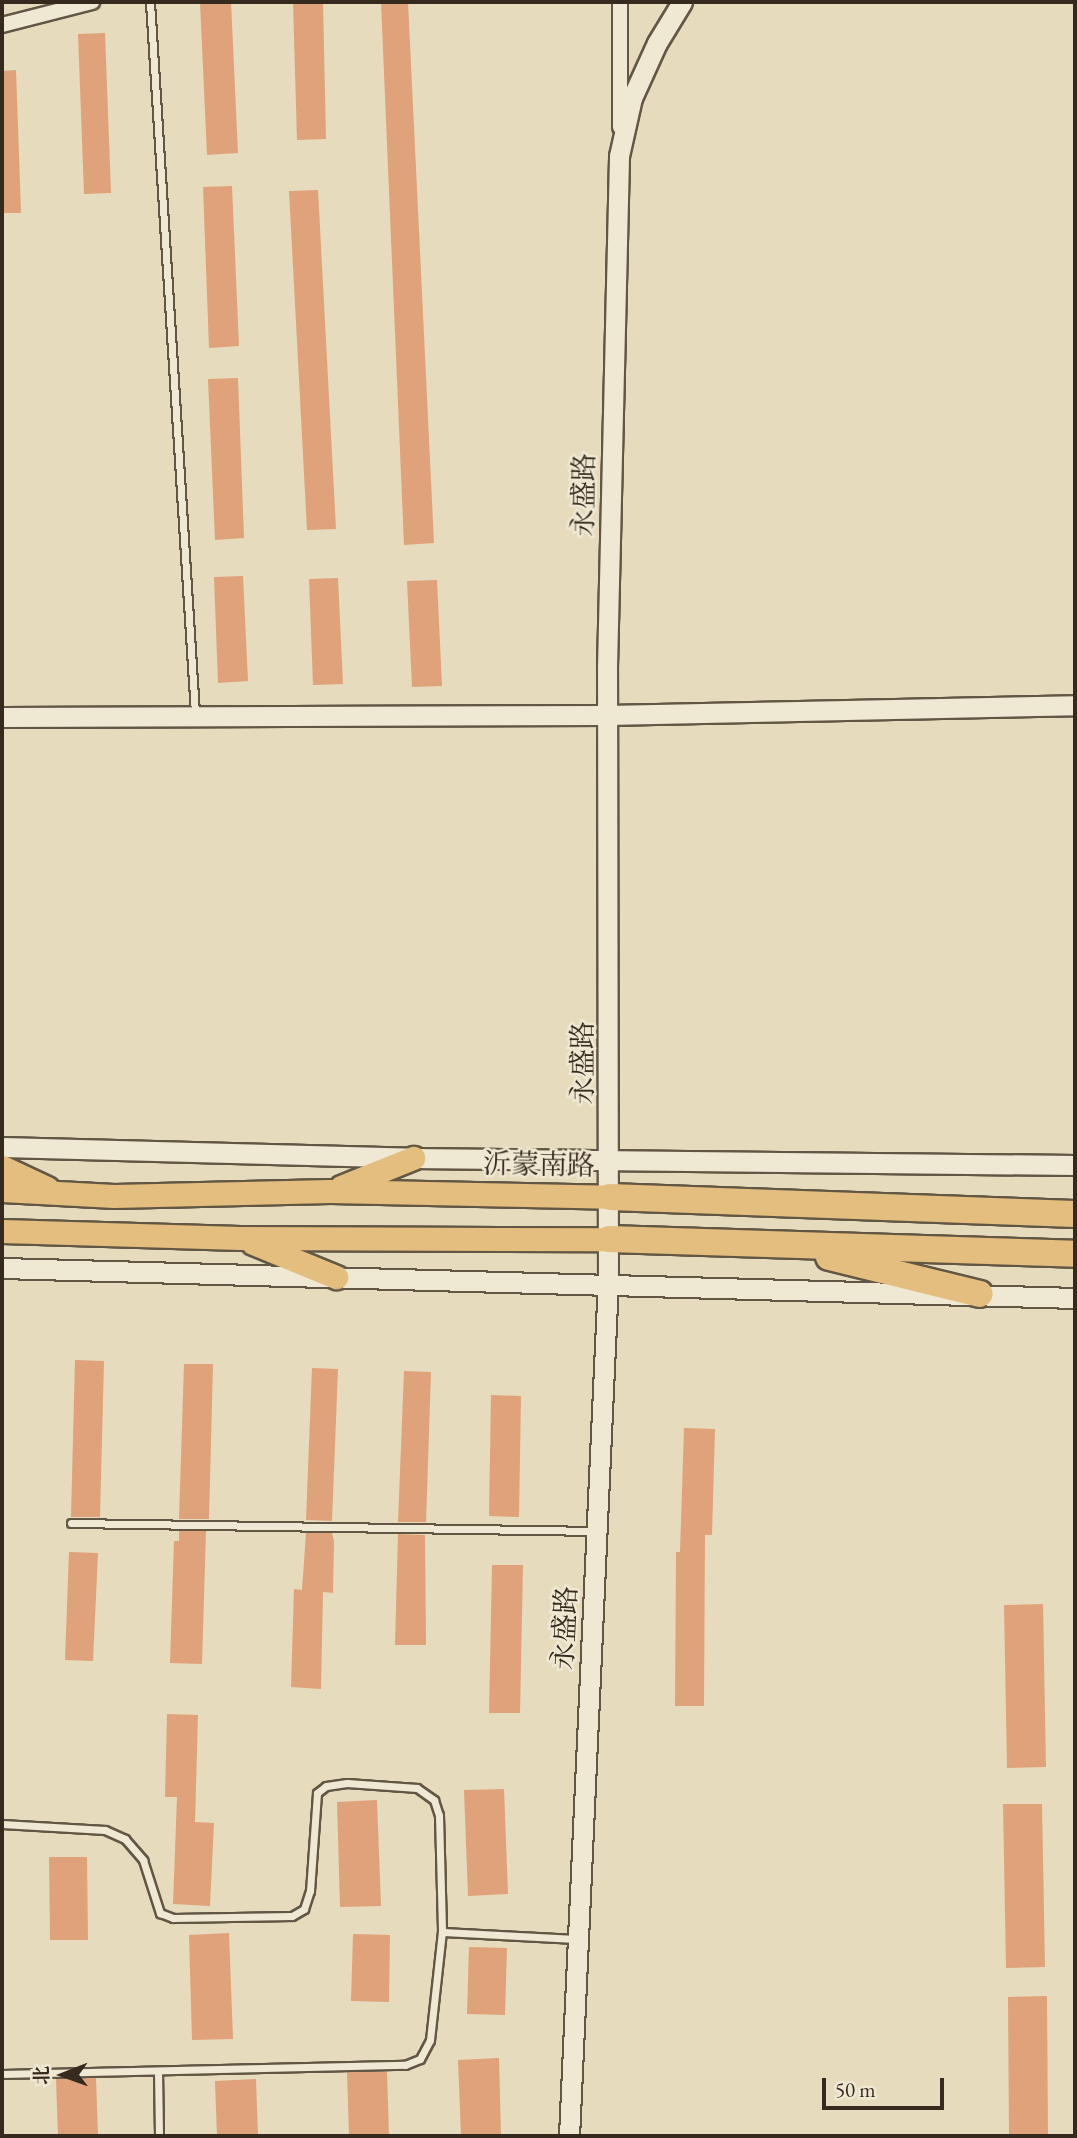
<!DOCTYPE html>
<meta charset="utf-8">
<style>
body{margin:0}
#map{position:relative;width:1077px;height:2138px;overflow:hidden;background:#e6dbbc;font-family:"EB Garamond","Noto Serif SC",serif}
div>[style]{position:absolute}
.building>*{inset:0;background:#e0a27a}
.roads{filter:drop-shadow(2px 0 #625645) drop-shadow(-2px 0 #625645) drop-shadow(0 2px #625645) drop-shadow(0 -2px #625645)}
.lane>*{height:7px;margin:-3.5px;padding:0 3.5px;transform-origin:3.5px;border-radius:3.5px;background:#efe8d3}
.street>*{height:14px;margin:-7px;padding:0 7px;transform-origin:7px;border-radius:7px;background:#efe8d3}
.secondary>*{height:19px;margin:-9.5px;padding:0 9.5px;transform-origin:9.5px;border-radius:9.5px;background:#efe8d3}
.primary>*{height:23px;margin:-11.5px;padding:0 11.5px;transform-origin:11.5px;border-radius:11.5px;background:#e3be7e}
.highway>*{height:26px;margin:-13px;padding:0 13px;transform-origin:13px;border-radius:13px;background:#e3be7e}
span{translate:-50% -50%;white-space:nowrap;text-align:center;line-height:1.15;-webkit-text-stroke:5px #efe8d3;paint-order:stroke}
.street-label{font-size:28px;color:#36291d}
.frame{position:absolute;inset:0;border:4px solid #36291d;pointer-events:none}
.north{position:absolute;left:28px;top:2040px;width:70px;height:70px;-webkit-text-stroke:5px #efe8d3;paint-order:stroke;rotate:269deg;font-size:19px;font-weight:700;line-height:28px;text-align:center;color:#36291d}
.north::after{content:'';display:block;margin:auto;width:24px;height:32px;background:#36291d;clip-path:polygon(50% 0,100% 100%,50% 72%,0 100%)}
.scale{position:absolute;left:822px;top:2078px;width:122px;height:32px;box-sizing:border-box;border:4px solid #36291d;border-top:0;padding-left:9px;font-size:21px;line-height:24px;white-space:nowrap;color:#36291d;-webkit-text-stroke:5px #efe8d3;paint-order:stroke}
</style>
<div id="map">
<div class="building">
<div style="clip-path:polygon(200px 2px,231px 2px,238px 153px,207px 155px)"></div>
<div style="clip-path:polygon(293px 2px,323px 2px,326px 139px,297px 140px)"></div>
<div style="clip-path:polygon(381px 2px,408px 2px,434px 543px,404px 545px)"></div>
<div style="clip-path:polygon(105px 33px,111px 193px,84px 194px,78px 34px)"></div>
<div style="clip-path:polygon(16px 70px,21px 213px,2px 213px,2px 71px)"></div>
<div style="clip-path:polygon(232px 186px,239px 346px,209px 348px,203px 187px)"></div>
<div style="clip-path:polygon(318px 190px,336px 529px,307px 530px,289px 191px)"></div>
<div style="clip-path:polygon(238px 378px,244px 538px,215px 540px,208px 379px)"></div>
<div style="clip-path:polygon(243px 576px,248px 681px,218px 683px,214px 577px)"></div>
<div style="clip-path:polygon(338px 578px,343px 684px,313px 685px,309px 579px)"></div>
<div style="clip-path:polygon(437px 580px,442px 686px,412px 687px,407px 581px)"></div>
<div style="clip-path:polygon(75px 1360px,104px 1361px,100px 1517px,71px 1517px)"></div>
<div style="clip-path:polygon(184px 1364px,213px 1364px,209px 1519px,179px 1519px)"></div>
<div style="clip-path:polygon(312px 1368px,338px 1369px,332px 1521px,306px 1520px)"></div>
<div style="clip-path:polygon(404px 1371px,431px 1372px,426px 1522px,398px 1522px)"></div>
<div style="clip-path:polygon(491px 1395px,521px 1396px,519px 1517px,489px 1516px)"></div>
<div style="clip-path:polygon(684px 1428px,715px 1429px,712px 1535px,705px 1535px,704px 1706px,675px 1706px,676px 1552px,680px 1552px)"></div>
<div style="clip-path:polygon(179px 1531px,206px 1531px,202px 1664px,170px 1663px,174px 1541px,179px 1541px)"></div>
<div style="clip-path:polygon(306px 1533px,332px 1533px,334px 1541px,333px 1593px,323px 1592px,321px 1689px,291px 1687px,294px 1589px,302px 1590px)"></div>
<div style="clip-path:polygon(398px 1534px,425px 1535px,426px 1645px,395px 1645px)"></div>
<div style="clip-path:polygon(69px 1552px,98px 1553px,93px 1661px,65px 1660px)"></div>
<div style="clip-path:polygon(492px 1565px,523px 1565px,520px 1713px,489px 1713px)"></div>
<div style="clip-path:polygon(1043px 1604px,1046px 1767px,1007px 1768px,1004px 1605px)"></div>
<div style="clip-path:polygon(167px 1714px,198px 1715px,195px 1822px,214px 1823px,210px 1906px,173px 1904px,177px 1797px,165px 1797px)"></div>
<div style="clip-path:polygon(504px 1789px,508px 1894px,468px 1896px,464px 1790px)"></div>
<div style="clip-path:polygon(377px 1800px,381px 1906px,340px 1907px,337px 1802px)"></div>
<div style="clip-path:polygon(1003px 1804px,1042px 1804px,1045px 1967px,1006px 1968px)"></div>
<div style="clip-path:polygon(49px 1857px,87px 1857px,88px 1940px,50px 1940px)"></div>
<div style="clip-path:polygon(229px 1933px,233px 2039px,192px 2040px,189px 1935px)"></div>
<div style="clip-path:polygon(353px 1934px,390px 1935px,389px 2002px,351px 2001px)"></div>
<div style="clip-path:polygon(469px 1947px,507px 1948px,505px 2015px,467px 2014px)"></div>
<div style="clip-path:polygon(1047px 1996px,1048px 2136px,1009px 2136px,1008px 1997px)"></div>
<div style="clip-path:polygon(499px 2058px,501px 2136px,461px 2136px,458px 2060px)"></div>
<div style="clip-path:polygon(347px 2072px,387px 2072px,389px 2136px,349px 2136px)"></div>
<div style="clip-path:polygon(96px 2078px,98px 2136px,58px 2136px,56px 2079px)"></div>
<div style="clip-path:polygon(256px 2079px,258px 2136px,217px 2136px,215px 2081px)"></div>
</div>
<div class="roads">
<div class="lane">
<div style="left:150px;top:2px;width:713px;rotate:86.38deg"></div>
<div style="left:71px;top:1523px;width:524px;rotate:0.87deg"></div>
<div style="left:2px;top:1824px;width:103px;rotate:3.3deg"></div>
<div style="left:105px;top:1830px;width:22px;rotate:24deg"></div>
<div style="left:125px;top:1839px;width:28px;rotate:49deg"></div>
<div style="left:143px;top:1860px;width:56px;rotate:72.2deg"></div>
<div style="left:160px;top:1913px;width:14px;rotate:21deg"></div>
<div style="left:173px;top:1918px;width:119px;rotate:-1deg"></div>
<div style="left:292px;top:1916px;width:14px;rotate:-30deg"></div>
<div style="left:304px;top:1909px;width:19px;rotate:-72deg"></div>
<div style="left:310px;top:1891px;width:98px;rotate:-85.9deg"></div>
<div style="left:317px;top:1793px;width:11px;rotate:-38deg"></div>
<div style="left:326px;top:1786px;width:21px;rotate:-8deg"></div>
<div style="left:347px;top:1783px;width:70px;rotate:4.1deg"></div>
<div style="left:417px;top:1788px;width:21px;rotate:35deg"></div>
<div style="left:434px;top:1800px;width:16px;rotate:72deg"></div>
<div style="left:439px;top:1815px;width:117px;rotate:88.5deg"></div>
<div style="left:158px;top:2071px;width:65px;rotate:89.1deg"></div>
<div style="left:2px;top:2074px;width:403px;rotate:-1.3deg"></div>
<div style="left:405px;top:2065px;width:16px;rotate:-22deg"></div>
<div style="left:420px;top:2059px;width:21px;rotate:-62deg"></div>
<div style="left:430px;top:2040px;width:109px;rotate:-83.7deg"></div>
<div style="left:442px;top:1932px;width:135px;rotate:3deg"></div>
</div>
<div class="street">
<div style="left:2px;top:25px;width:93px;rotate:-14.3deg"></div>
<div style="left:620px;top:127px;width:125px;rotate:-90deg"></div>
</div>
<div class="secondary">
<div style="left:2px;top:717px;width:605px;rotate:-0.19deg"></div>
<div style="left:607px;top:715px;width:468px;rotate:-1.2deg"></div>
<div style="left:2px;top:1147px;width:411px;rotate:1.5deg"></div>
<div style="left:413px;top:1158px;width:662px;rotate:0.61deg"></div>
<div style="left:2px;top:1268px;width:1073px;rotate:1.6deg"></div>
<div style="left:569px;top:2136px;width:855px;rotate:-87.39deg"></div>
<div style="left:608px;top:1282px;width:615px;rotate:-90.09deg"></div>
<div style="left:607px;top:667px;width:511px;rotate:-88.65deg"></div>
<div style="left:619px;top:156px;width:59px;rotate:-77.4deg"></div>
<div style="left:632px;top:98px;width:60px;rotate:-65.6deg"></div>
<div style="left:657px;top:43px;width:48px;rotate:-58.6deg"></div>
</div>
<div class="primary">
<div style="left:2px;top:1167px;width:50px;rotate:25deg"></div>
<div style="left:341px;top:1187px;width:78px;rotate:-21.9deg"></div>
<div style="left:2px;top:1190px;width:112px;rotate:3.1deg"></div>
<div style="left:114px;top:1196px;width:216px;rotate:-1.3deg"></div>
<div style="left:330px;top:1191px;width:280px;rotate:1.2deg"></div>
<div style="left:2px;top:1231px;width:238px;rotate:1.7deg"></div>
<div style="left:240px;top:1238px;width:369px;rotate:0.2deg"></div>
<div style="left:253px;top:1243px;width:90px;rotate:22.3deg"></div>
</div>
<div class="highway">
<div style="left:610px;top:1197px;width:465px;rotate:2.1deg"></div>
<div style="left:609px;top:1239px;width:466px;rotate:1.8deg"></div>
<div style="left:829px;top:1257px;width:155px;rotate:13.8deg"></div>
</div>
</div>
<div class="street-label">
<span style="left:583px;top:495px;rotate:-89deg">永盛路</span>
<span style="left:582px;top:1063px;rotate:-90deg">永盛路</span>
<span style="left:539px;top:1164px;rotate:1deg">沂蒙南路</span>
<span style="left:564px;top:1628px;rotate:-87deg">永盛路</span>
</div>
<div class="frame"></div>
<div class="north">北</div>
<div class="scale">50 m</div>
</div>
